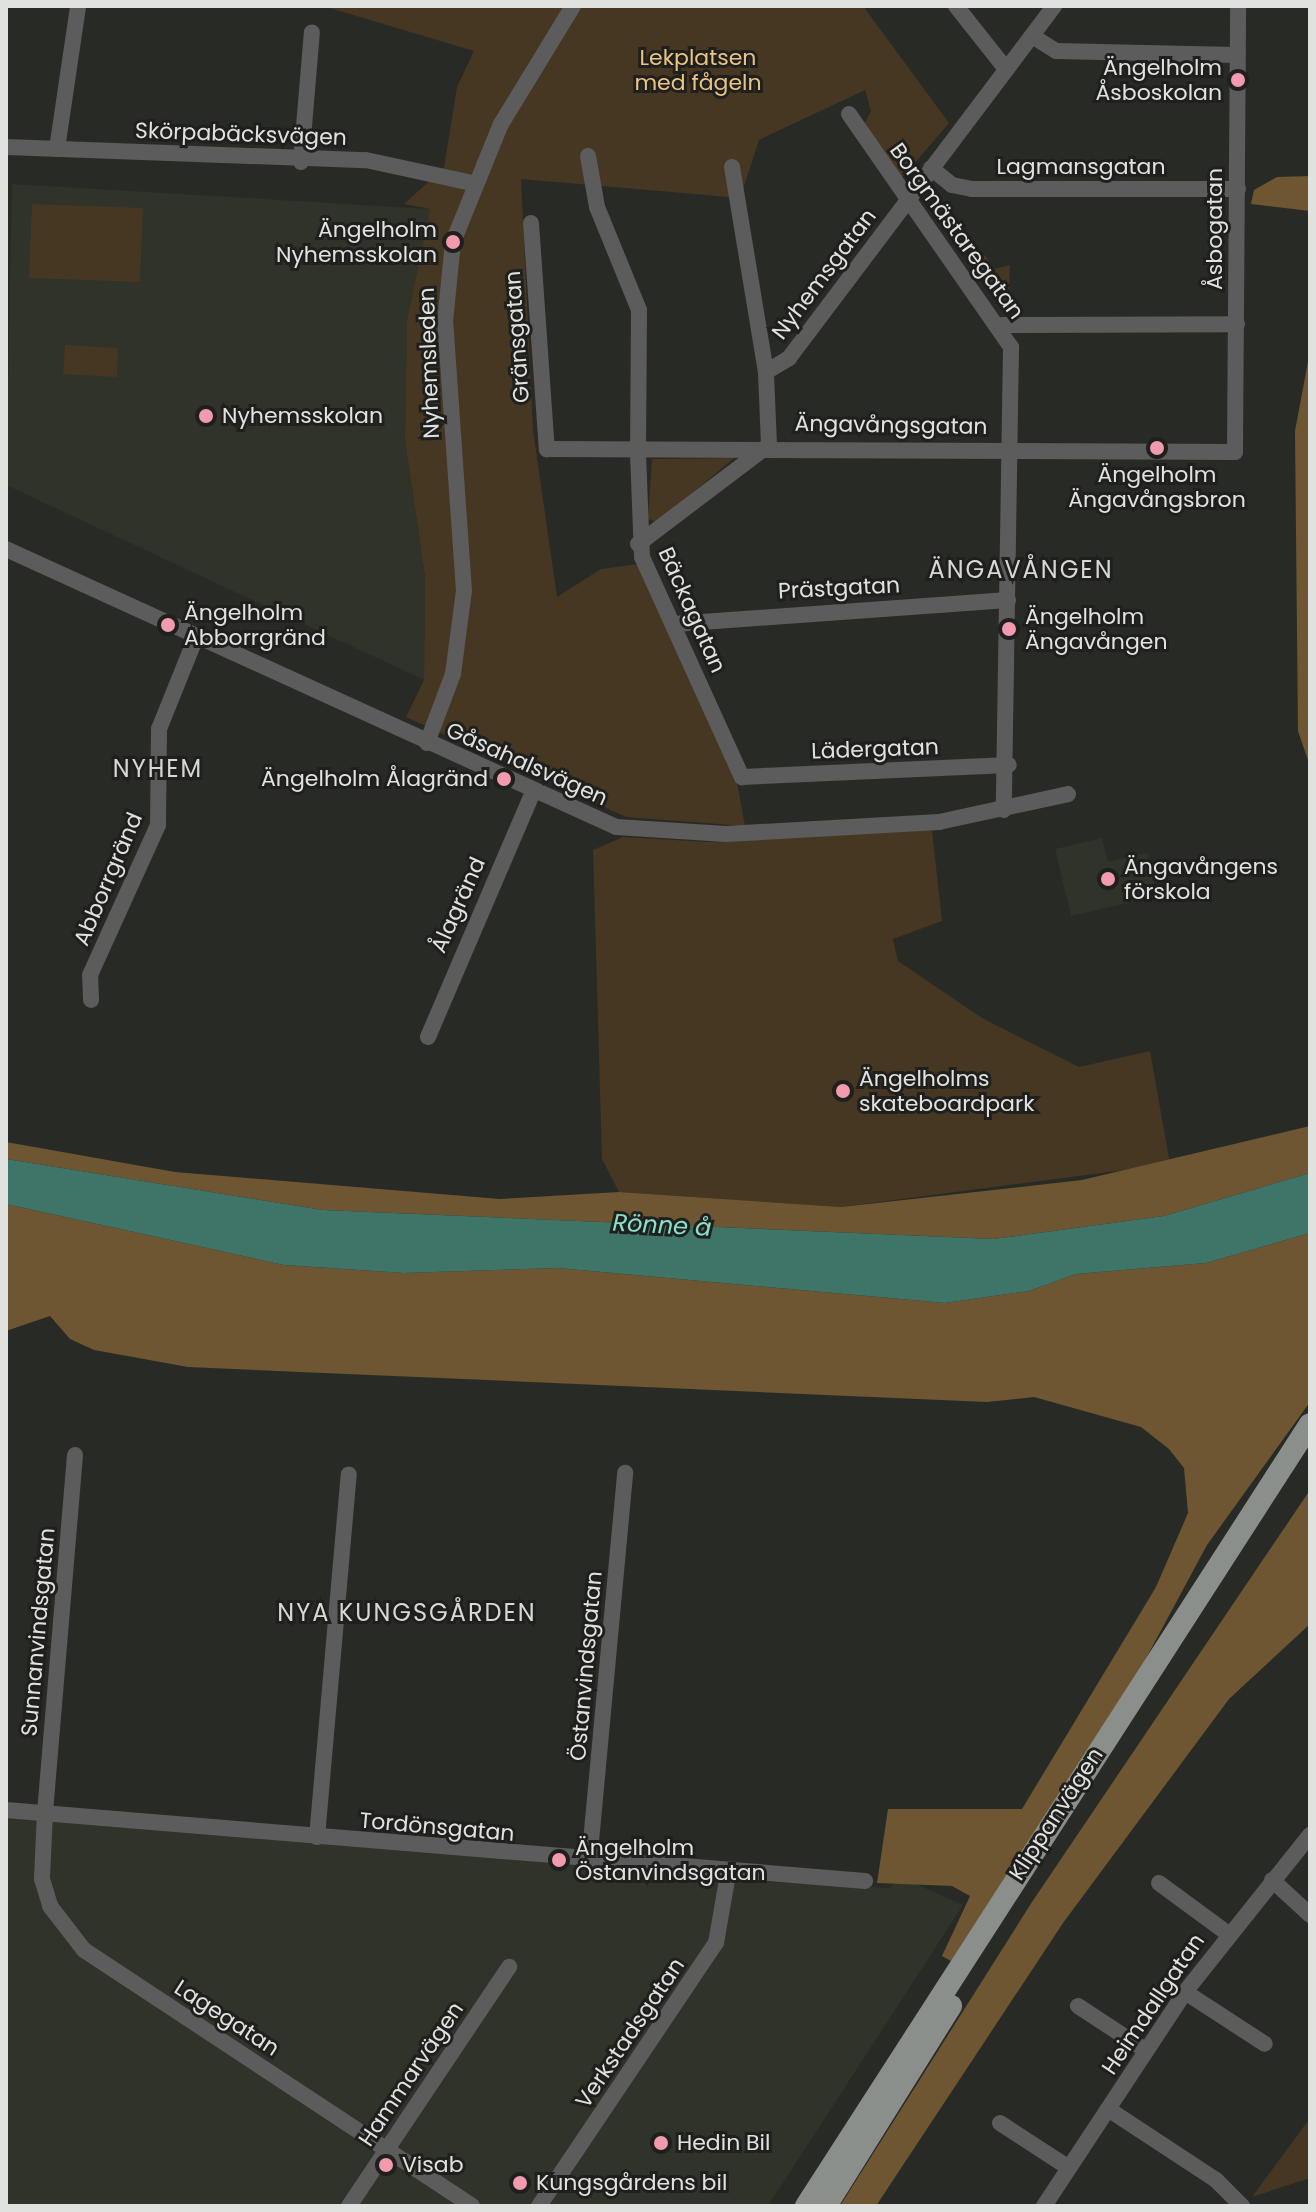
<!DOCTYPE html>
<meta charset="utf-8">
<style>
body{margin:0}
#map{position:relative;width:1316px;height:2212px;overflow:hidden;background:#282a26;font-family:Poppins,sans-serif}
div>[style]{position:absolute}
.built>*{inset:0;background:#2f332a}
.green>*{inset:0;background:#453722}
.forest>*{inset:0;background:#6d5631}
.water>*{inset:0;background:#3f7568}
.minor>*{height:16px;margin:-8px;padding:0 8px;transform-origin:8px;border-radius:8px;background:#5b5c5b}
.major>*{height:22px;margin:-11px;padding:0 11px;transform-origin:11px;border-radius:11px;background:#8b8f8c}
.dots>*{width:22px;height:22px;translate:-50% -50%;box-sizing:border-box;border:4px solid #1f201d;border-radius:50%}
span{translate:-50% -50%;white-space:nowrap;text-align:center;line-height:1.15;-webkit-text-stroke:6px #1f201d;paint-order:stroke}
.park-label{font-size:22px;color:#eac385}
.poi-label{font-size:22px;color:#e0e2df}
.right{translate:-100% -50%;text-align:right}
.left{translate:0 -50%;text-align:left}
.street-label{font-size:22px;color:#e0e2df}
.neighbourhood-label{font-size:24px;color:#d6d8d3;letter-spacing:2px}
.water-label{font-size:24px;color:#88e0ca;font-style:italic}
.frame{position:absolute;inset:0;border:8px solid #e0e2df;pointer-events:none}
</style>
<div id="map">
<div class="built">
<div style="clip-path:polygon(12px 184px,430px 209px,407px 320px,405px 440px,425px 576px,424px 680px,6px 485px)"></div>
<div style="clip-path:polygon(1102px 838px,1108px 862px,1147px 853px,1157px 896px,1071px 916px,1055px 849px)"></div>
<div style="clip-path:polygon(6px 1812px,731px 1880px,890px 1888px,900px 1877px,963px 1905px,768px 2206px,6px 2206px)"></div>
</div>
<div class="green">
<div style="clip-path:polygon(323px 6px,863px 6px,949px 123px,901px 179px,860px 133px,871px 111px,865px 90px,759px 140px,740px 198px,521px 179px,533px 430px,557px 597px,601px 569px,639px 564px,737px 782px,745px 826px,626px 817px,406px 717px,424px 680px,425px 576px,405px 440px,407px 320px,430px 209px,404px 204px,444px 168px,457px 87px,474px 51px)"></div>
<div style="clip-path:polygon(32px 204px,143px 208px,140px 282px,29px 278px)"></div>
<div style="clip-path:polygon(985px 255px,994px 269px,1010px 265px,1009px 299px,1001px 302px,974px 263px)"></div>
<div style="clip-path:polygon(65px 345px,118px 348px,117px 377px,63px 374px)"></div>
<div style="clip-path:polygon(734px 458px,658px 522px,648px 519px,652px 459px)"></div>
<div style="clip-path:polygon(932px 830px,942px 921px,893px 939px,898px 961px,982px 1018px,1079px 1067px,1150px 1051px,1170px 1164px,841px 1207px,619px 1192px,602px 1159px,593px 850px,623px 837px,708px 842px)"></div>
<div style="clip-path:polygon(1310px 2118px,1310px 2178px,1252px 2197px)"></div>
</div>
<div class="forest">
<div style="clip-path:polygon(1310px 176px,1310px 211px,1251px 204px,1254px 190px,1277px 177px)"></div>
<div style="clip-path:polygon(1310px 351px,1310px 766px,1298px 731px,1295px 431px)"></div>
<div style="clip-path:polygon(1310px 1126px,1310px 1173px,1164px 1216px,993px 1239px,323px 1210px,6px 1159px,6px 1142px,175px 1172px,500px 1199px,619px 1192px,841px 1207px,1082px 1180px)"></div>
<div style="clip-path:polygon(6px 1204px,284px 1265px,404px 1273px,558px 1268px,945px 1303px,1029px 1291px,1076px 1274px,1206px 1263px,1310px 1233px,1310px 1402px,1207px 1545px,1137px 1675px,951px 1961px,942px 1956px,970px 1896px,952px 1886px,877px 1883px,888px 1809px,1022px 1809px,1156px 1587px,1188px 1513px,1184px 1468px,1169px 1449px,1141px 1427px,1034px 1397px,987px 1402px,188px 1367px,94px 1350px,70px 1339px,50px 1316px,6px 1331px)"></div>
<div style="clip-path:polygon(1310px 1490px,1310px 1624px,1229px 1699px,1063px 1923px,876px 2206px,840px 2206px,1032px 1902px)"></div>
</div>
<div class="water">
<div style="clip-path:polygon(6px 1159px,323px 1210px,993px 1239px,1164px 1216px,1310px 1173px,1310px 1233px,1206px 1263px,1076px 1274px,1029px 1291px,945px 1303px,558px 1268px,404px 1273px,284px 1265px,6px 1204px)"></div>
</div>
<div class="minor">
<div style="left:956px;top:6px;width:80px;rotate:51.6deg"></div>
<div style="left:1032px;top:36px;width:28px;rotate:32deg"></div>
<div style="left:1056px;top:51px;width:181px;rotate:1.3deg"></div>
<div style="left:849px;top:114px;width:284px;rotate:55.2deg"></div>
<div style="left:1011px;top:347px;width:463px;rotate:90.9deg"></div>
<div style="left:6px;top:147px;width:360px;rotate:2.1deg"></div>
<div style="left:366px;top:160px;width:108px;rotate:12.2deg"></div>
<div style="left:57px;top:149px;width:145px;rotate:-81.6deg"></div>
<div style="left:588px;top:156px;width:52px;rotate:80deg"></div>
<div style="left:597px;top:207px;width:111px;rotate:67.8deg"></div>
<div style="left:639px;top:310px;width:134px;rotate:90.4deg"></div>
<div style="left:301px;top:162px;width:130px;rotate:-85.2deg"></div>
<div style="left:732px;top:167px;width:208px;rotate:80.6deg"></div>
<div style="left:931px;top:168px;width:27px;rotate:39deg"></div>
<div style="left:952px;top:185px;width:20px;rotate:11deg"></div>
<div style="left:972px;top:189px;width:266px"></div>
<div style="left:531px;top:223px;width:227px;rotate:86deg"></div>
<div style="left:547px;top:449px;width:688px;rotate:0.25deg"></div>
<div style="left:1235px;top:452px;width:446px;rotate:-89.6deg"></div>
<div style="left:1002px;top:325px;width:235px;rotate:-0.2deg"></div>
<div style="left:638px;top:453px;width:104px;rotate:87.8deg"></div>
<div style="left:642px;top:557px;width:242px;rotate:65.6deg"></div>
<div style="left:742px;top:777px;width:267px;rotate:-2.6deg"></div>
<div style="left:638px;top:544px;width:164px;rotate:-37.1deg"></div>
<div style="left:769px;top:445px;width:73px;rotate:-92.4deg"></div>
<div style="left:766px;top:372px;width:27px;rotate:-31deg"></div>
<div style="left:789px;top:358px;width:441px;rotate:-53deg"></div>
<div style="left:6px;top:549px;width:670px;rotate:24.5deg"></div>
<div style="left:616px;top:827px;width:110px;rotate:3.6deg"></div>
<div style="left:726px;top:834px;width:213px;rotate:-3.2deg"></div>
<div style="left:939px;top:822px;width:132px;rotate:-12.2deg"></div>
<div style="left:674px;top:624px;width:335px;rotate:-4.1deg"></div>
<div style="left:427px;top:743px;width:74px;rotate:-69.4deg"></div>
<div style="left:453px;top:674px;width:84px;rotate:-82.5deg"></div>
<div style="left:464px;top:591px;width:270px;rotate:-94deg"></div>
<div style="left:445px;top:322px;width:80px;rotate:-84.3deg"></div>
<div style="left:453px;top:242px;width:127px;rotate:-67.9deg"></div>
<div style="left:501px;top:124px;width:138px;rotate:-58.6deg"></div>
<div style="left:91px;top:1000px;width:25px;rotate:-92deg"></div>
<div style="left:90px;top:975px;width:165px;rotate:-65.6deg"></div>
<div style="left:158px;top:825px;width:96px;rotate:-89.4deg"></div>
<div style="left:159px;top:729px;width:99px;rotate:-68.1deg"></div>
<div style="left:428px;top:1037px;width:267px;rotate:-66.8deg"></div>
<div style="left:75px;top:1455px;width:358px;rotate:94.8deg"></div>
<div style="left:45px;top:1812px;width:67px;rotate:92.6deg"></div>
<div style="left:42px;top:1879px;width:28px;rotate:73deg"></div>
<div style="left:50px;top:1906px;width:56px;rotate:52.3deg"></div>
<div style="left:84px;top:1950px;width:465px;rotate:33.4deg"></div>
<div style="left:6px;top:1810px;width:862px;rotate:4.72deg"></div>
<div style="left:317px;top:1837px;width:364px;rotate:-85deg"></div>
<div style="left:589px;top:1863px;width:392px;rotate:-84.7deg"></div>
<div style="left:1272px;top:1880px;width:52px;rotate:42.6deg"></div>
<div style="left:1159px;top:1883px;width:84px;rotate:36.3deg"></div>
<div style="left:1185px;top:1992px;width:95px;rotate:33deg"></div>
<div style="left:1078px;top:2006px;width:80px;rotate:33.3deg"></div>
<div style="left:1108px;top:2109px;width:129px;rotate:33.3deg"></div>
<div style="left:1216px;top:2180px;width:37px;rotate:45deg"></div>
<div style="left:1000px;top:2123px;width:82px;rotate:33.1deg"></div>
<div style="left:349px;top:2206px;width:288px;rotate:-56.2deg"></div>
<div style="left:539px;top:2206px;width:317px;rotate:-56.1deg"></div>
<div style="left:716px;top:1943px;width:70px;rotate:-80.1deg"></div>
<div style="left:1044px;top:2206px;width:256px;rotate:-56.6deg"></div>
<div style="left:1185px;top:1992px;width:201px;rotate:-51.5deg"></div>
</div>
<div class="major">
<div style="left:806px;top:2206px;width:930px;rotate:-57.2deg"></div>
<div style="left:826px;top:2206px;width:236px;rotate:-58deg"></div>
</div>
<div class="dots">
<div style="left:1238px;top:80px;background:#f29aae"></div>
<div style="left:453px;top:242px;background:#f29aae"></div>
<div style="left:206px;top:416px;background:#f29aae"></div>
<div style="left:1157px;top:448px;background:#f29aae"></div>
<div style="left:168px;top:625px;background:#f29aae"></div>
<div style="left:1009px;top:629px;background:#f29aae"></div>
<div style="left:504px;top:779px;background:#f29aae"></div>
<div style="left:1108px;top:879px;background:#f29aae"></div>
<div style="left:843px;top:1091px;background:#f29aae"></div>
<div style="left:559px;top:1860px;background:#f29aae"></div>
<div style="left:661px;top:2143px;background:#f29aae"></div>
<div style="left:386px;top:2165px;background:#f29aae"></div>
<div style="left:520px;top:2183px;background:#f29aae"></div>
</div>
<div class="park-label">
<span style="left:698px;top:70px">Lekplatsen<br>med fågeln</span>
</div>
<div class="poi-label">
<span class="right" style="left:1222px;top:80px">Ängelholm<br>Åsboskolan</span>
<span class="right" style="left:437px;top:242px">Ängelholm<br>Nyhemsskolan</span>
<span class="left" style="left:222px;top:416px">Nyhemsskolan</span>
<span style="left:1157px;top:487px">Ängelholm<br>Ängavångsbron</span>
<span class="left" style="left:184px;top:625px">Ängelholm<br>Abborrgränd</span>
<span class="left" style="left:1025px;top:629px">Ängelholm<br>Ängavången</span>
<span class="right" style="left:488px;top:779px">Ängelholm Ålagränd</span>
<span class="left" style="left:1124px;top:879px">Ängavångens<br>förskola</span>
<span class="left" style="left:859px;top:1091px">Ängelholms<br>skateboardpark</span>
<span class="left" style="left:575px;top:1860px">Ängelholm<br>Östanvindsgatan</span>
<span class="left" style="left:677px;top:2143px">Hedin Bil</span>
<span class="left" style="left:402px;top:2165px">Visab</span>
<span class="left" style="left:536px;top:2183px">Kungsgårdens bil</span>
</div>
<div class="street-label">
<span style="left:241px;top:134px;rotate:2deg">Skörpabäcksvägen</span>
<span style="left:1081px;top:167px">Lagmansgatan</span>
<span style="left:1215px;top:229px;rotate:-90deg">Åsbogatan</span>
<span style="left:957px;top:231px;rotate:54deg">Borgmästaregatan</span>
<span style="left:824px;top:274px;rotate:-53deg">Nyhemsgatan</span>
<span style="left:517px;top:337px;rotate:-94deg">Gränsgatan</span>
<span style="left:429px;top:363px;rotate:-92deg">Nyhemsleden</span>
<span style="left:891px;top:425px;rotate:1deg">Ängavångsgatan</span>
<span style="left:839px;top:588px;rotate:-3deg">Prästgatan</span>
<span style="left:692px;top:610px;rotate:66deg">Bäckagatan</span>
<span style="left:875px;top:749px;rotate:-2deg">Lädergatan</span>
<span style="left:527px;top:764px;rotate:24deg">Gåsahalsvägen</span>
<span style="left:108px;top:879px;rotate:-67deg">Abborrgränd</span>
<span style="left:458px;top:905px;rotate:-66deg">Ålagränd</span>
<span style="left:38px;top:1632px;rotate:-85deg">Sunnanvindsgatan</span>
<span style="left:586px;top:1666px;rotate:-85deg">Östanvindsgatan</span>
<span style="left:1056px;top:1814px;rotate:-57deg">Klippanvägen</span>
<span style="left:437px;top:1827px;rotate:5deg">Tordönsgatan</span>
<span style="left:1153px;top:2004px;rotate:-56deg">Heimdallgatan</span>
<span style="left:227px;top:2018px;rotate:33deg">Lagegatan</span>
<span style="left:630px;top:2033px;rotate:-56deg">Verkstadsgatan</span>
<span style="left:411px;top:2074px;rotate:-56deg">Hammarvägen</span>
</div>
<div class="neighbourhood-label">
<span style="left:1021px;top:570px">ÄNGAVÅNGEN</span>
<span style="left:158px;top:769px">NYHEM</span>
<span style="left:407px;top:1613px">NYA KUNGSGÅRDEN</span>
</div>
<div class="water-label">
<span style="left:662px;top:1225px;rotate:3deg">Rönne å</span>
</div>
<div class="frame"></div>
</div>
